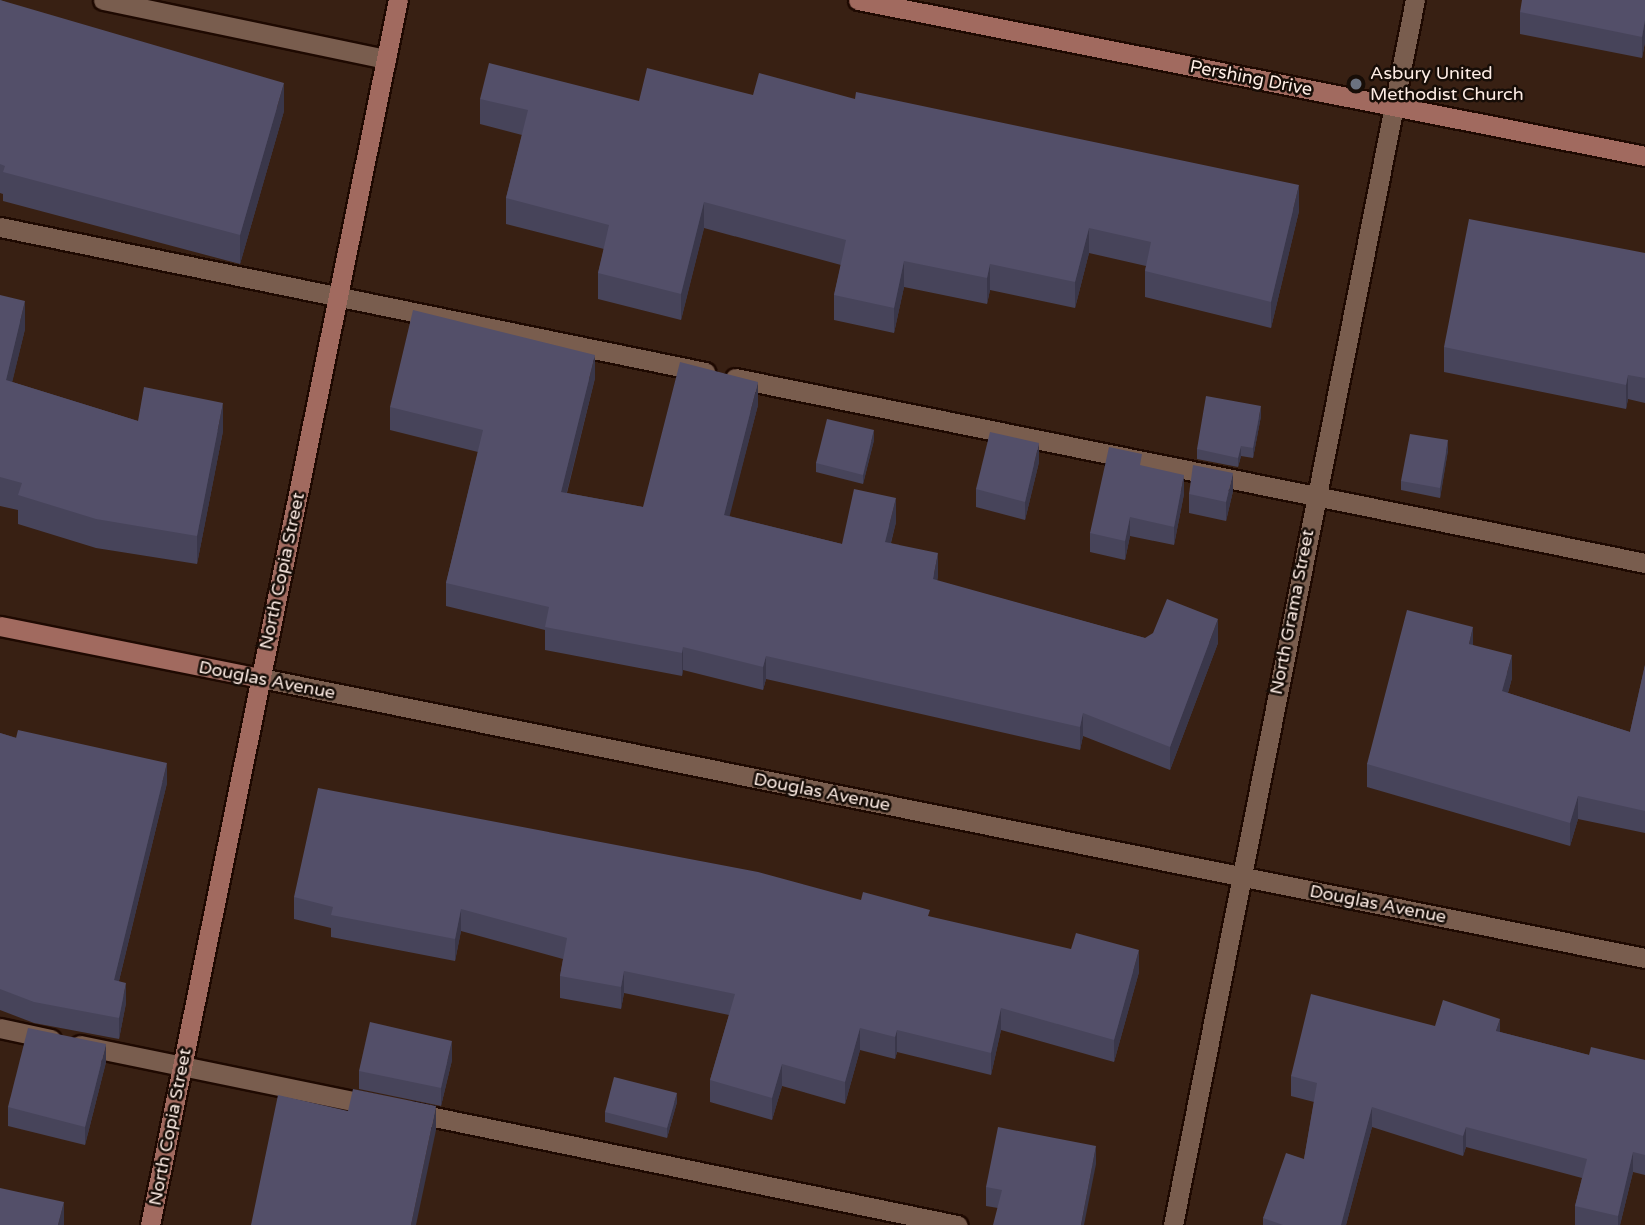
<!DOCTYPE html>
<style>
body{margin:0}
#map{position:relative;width:1645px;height:1225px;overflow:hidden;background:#382013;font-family:"Varela Round",sans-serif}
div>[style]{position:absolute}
.roads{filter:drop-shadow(2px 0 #1e0901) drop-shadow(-2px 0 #1e0901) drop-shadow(0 2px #1e0901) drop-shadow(0 -2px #1e0901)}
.service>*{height:19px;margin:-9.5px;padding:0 9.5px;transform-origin:9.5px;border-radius:9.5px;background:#795d4e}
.minor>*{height:19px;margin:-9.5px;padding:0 9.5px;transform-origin:9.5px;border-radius:9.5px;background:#795d4e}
.secondary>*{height:19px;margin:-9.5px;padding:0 9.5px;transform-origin:9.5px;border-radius:9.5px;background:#a16a5f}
.wall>*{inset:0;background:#47445a}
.shaded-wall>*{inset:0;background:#3a374a}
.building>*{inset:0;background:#534f69}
.dots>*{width:19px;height:19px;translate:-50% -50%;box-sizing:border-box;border:4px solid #170d07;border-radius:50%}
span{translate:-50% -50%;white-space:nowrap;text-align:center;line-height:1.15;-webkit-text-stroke:5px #170d07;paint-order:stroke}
.poi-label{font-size:18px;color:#feede5}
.left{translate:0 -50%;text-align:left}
.street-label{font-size:18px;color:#feede5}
</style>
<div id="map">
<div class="roads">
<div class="service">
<div style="left:103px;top:0;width:289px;rotate:11.8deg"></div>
<div style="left:0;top:227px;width:720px;rotate:11.62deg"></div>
<div style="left:735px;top:378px;width:929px;rotate:11.49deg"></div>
<div style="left:0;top:1028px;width:52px;rotate:12.2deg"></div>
<div style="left:80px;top:1045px;width:303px;rotate:11.6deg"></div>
<div style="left:410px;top:1112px;width:559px;rotate:11.67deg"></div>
</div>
<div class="minor">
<div style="left:261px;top:678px;width:1412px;rotate:11.44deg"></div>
<div style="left:1173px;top:1225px;width:1249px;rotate:-78.83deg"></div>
</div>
<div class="secondary">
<div style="left:858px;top:0;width:802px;rotate:11.21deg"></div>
<div style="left:0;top:626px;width:266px;rotate:11.3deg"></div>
<div style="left:150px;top:1225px;width:1250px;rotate:-78.56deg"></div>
</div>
</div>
<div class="wall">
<div style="clip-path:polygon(0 0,284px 111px,240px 264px,3px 201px,3px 194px,0 193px)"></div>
<div style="clip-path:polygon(1645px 0,1645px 42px,1642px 58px,1520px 34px,1520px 12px)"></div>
<div style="clip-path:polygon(753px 95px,855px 99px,1299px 211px,1271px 328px,1145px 297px,1145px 271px,1146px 266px,1089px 253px,1075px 308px,990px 290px,987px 304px,904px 287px,894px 333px,834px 320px,834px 295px,841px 265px,704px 228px,681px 320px,598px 299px,598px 273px,604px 249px,506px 224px,506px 198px,522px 135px,480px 124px,480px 99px,639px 101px)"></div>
<div style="clip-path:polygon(1645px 253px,1645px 403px,1628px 399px,1626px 409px,1444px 372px,1444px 347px)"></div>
<div style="clip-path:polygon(0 295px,25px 329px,12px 382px,138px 421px,223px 431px,197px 564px,96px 548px,18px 524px,18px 510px,0 506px)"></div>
<div style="clip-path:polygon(595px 378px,567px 493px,643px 507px,758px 405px,729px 516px,842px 544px,896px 522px,891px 543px,938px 576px,937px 581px,1145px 638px,1218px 643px,1170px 770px,1083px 736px,1080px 750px,766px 679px,763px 690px,683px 670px,682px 676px,545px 650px,545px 630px,446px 606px,446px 583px,478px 452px,390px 430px,390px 407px)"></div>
<div style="clip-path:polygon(1261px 416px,1253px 458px,1241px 456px,1238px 467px,1197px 459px,1197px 449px)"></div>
<div style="clip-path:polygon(874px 440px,863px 484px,816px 472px,816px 463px)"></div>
<div style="clip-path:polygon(1448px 450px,1440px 498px,1401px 490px,1401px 481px)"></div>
<div style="clip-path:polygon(1039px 462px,1025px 520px,976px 507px,976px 489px)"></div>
<div style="clip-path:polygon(1142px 466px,1184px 494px,1174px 545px,1130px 536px,1125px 560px,1090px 552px,1090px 533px)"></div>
<div style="clip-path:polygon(1233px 491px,1226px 521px,1189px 513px,1189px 494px)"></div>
<div style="clip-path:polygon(1473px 645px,1512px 678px,1508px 693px,1630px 732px,1645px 665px,1645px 833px,1578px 819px,1570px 846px,1367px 787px,1367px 764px)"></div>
<div style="clip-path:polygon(0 733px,167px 783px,119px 981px,126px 1003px,119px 1039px,34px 1023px,0 1010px)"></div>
<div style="clip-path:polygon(294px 897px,861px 900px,930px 917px,1139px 972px,1114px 1062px,1001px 1030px,991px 1075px,897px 1052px,895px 1059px,860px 1050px,845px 1104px,782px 1086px,772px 1120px,710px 1102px,710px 1080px,729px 1015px,624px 993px,621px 1009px,560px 998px,560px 976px,563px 959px,461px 931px,455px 961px,331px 937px,331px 928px,294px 919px)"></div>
<div style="clip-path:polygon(1435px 1026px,1500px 1032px,1589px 1055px,1645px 1060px,1645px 1175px,1633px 1172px,1620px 1225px,1575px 1225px,1575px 1206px,1582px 1178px,1466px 1147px,1463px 1156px,1372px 1127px,1346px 1225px,1263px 1225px,1263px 1218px,1304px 1159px,1314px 1102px,1291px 1096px,1291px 1076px)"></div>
<div style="clip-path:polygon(452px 1060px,441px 1106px,359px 1089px,359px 1071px)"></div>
<div style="clip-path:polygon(106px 1062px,85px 1145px,8px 1126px,8px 1107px)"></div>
<div style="clip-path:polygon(677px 1102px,667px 1138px,605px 1122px,605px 1112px)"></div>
<div style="clip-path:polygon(1096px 1164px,998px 1208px,986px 1206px,986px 1187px)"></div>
</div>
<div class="shaded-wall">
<div style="clip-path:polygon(1645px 20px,1645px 42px,1642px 58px,1642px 37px)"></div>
<div style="clip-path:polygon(284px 83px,284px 111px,240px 264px,240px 235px)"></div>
<div style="clip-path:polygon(1299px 185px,1299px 211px,1271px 328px,1271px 302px)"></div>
<div style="clip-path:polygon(704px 202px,704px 228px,681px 320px,681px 294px)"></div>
<div style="clip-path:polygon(1089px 228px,1089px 253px,1075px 308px,1075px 282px)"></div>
<div style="clip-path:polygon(904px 261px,904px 287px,894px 333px,894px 308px)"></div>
<div style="clip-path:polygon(990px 264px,990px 290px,987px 304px,987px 278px)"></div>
<div style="clip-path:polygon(25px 301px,25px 329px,6px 408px,6px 380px)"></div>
<div style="clip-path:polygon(595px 355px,595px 378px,561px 515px,561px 492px)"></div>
<div style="clip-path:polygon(1628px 375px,1628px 399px,1626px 409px,1626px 385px)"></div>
<div style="clip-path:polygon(758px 382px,758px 405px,724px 538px,724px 515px)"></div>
<div style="clip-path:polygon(223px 403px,223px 431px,197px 564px,197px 536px)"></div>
<div style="clip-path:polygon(1261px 406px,1261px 416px,1253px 458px,1253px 448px)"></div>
<div style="clip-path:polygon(874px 430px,874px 440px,863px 484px,863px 475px)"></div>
<div style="clip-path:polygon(1448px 440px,1448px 450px,1440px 498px,1440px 488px)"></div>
<div style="clip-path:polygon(1039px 443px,1039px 462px,1025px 520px,1025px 502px)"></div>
<div style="clip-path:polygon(1241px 446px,1241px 456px,1238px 467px,1238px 458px)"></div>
<div style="clip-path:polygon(1233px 473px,1233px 491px,1226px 521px,1226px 502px)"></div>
<div style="clip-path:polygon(1184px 475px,1184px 494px,1174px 545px,1174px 527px)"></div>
<div style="clip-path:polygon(896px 498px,896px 522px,885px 565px,885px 542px)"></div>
<div style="clip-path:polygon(1130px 517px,1130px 536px,1125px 560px,1125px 541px)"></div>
<div style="clip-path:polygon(938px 553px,938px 576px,933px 603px,933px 579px)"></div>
<div style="clip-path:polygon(1218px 619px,1218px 643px,1170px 770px,1170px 747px)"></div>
<div style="clip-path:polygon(1473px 627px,1473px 650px,1469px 644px)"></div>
<div style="clip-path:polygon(683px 647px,683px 670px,682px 676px,682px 653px)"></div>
<div style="clip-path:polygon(1512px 655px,1512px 678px,1502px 714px,1502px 691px)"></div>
<div style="clip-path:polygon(766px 656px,766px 679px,763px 690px,763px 667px)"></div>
<div style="clip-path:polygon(1083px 713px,1083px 736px,1080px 750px,1080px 727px)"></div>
<div style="clip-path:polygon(167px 763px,167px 783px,114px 1001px,114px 980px)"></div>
<div style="clip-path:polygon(1578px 796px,1578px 819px,1570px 846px,1570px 823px)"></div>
<div style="clip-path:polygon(461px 909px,461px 931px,455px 961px,455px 939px)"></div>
<div style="clip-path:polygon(1139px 950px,1139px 972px,1114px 1062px,1114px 1040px)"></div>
<div style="clip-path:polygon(624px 971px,624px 993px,621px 1009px,621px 987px)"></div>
<div style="clip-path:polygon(126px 983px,126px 1003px,119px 1039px,119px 1018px)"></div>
<div style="clip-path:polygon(1001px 1008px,1001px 1030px,991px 1075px,991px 1053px)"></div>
<div style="clip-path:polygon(1500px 1019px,1500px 1039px,1496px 1031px)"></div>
<div style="clip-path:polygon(860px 1028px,860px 1050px,845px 1104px,845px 1082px)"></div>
<div style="clip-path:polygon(897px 1030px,897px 1052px,895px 1059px,895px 1037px)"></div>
<div style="clip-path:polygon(452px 1041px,452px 1060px,441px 1106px,441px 1088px)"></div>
<div style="clip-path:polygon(106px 1044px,106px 1062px,85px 1145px,85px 1127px)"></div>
<div style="clip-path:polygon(782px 1064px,782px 1086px,772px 1120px,772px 1098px)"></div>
<div style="clip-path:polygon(677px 1093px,677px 1102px,667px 1138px,667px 1128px)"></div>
<div style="clip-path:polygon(436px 1106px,436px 1130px,416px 1225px,411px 1225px)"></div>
<div style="clip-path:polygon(1372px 1107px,1372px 1127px,1346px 1225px,1341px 1225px)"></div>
<div style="clip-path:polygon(1466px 1127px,1466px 1147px,1463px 1156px,1463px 1136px)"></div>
<div style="clip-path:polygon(1096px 1146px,1096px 1164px,1084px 1225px,1081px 1225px)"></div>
<div style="clip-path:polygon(1633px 1152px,1633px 1172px,1620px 1225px,1618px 1225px,1618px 1216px)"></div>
<div style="clip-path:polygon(64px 1202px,64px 1225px,58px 1225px)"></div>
</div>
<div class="building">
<div style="clip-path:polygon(0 0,284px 83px,240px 235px,3px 172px,5px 166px,0 164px)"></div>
<div style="clip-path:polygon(1522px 0,1645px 0,1645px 20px,1642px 37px,1520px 12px)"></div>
<div style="clip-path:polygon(489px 63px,639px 101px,647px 68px,753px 95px,759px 73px,855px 99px,856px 92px,1299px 185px,1271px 302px,1145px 271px,1151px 242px,1089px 228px,1075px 282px,990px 264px,987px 278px,904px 261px,894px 308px,834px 295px,846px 240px,704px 202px,681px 294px,598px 273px,609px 225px,506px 198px,528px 110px,480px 99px)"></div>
<div style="clip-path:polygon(1469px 219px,1645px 253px,1645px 378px,1628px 375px,1626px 385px,1444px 347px)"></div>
<div style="clip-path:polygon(0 295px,25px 301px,6px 380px,138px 421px,144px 387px,223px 403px,197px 536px,96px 519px,18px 495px,22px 483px,0 477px)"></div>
<div style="clip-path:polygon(413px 310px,595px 355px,561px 492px,643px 507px,680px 362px,758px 382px,724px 515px,842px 544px,854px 489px,896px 498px,885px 542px,938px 553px,933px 579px,1145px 638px,1153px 633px,1167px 599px,1218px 619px,1170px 747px,1083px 713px,1080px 727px,766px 656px,763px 667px,683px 647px,682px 653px,545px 627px,549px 607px,446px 583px,483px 430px,390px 407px)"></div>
<div style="clip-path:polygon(1206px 396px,1261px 406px,1253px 448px,1241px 446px,1238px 458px,1197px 449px)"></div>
<div style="clip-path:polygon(827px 419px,874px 430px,863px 475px,816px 463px)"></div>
<div style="clip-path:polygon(990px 432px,1039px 443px,1025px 502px,976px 489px)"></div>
<div style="clip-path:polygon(1410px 434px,1448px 440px,1440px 488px,1401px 481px)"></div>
<div style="clip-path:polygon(1109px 447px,1142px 454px,1140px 465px,1184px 475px,1174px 527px,1130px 517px,1125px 541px,1090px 533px)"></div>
<div style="clip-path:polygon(1193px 465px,1233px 473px,1226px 502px,1189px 494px)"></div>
<div style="clip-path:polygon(1407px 610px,1473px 627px,1469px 644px,1512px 655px,1502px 691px,1630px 732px,1645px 665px,1645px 811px,1578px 796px,1570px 823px,1367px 764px)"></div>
<div style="clip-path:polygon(18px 730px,167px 763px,114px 980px,126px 983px,119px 1018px,34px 1002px,0 989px,0 733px,16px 738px)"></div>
<div style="clip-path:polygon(318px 788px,758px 872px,861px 900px,863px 892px,930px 910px,928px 916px,1071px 949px,1076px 933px,1139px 950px,1114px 1040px,1001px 1008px,991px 1053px,897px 1030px,895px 1037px,860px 1028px,845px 1082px,782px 1064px,772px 1098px,710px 1080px,735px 994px,624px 971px,621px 987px,560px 976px,567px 938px,461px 909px,455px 939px,331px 915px,333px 907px,294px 897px)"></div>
<div style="clip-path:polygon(1311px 994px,1435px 1026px,1443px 1000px,1500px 1019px,1496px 1031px,1589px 1055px,1591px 1047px,1645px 1060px,1645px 1155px,1633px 1152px,1618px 1216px,1575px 1206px,1587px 1159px,1466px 1127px,1463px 1136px,1372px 1107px,1341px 1225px,1283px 1225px,1263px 1218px,1286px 1153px,1304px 1159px,1317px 1083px,1291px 1076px)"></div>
<div style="clip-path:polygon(370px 1022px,452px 1041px,441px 1088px,359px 1071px)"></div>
<div style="clip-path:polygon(28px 1028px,106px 1044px,85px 1127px,8px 1107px)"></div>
<div style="clip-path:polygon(614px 1077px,677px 1093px,667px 1128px,605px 1112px)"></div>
<div style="clip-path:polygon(353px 1089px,436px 1106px,411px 1225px,251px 1225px,278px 1095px,348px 1111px)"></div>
<div style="clip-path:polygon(998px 1127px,1096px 1146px,1081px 1225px,993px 1225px,1002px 1190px,986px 1187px)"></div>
<div style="clip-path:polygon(0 1188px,64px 1202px,58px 1225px,0 1225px)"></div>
</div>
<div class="dots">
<div style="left:1356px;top:84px;background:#6b7280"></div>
</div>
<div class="poi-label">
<span class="left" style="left:1370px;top:84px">Asbury United<br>Methodist Church</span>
</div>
<div class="street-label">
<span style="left:1251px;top:78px;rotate:11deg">Pershing Drive</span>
<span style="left:282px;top:571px;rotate:-78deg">North Copia Street</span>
<span style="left:1292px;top:612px;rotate:-79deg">North Grama Street</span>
<span style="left:267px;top:680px;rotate:11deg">Douglas Avenue</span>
<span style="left:822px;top:792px;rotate:11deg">Douglas Avenue</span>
<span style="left:1378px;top:904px;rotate:11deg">Douglas Avenue</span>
<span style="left:170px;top:1127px;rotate:-79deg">North Copia Street</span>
</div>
</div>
